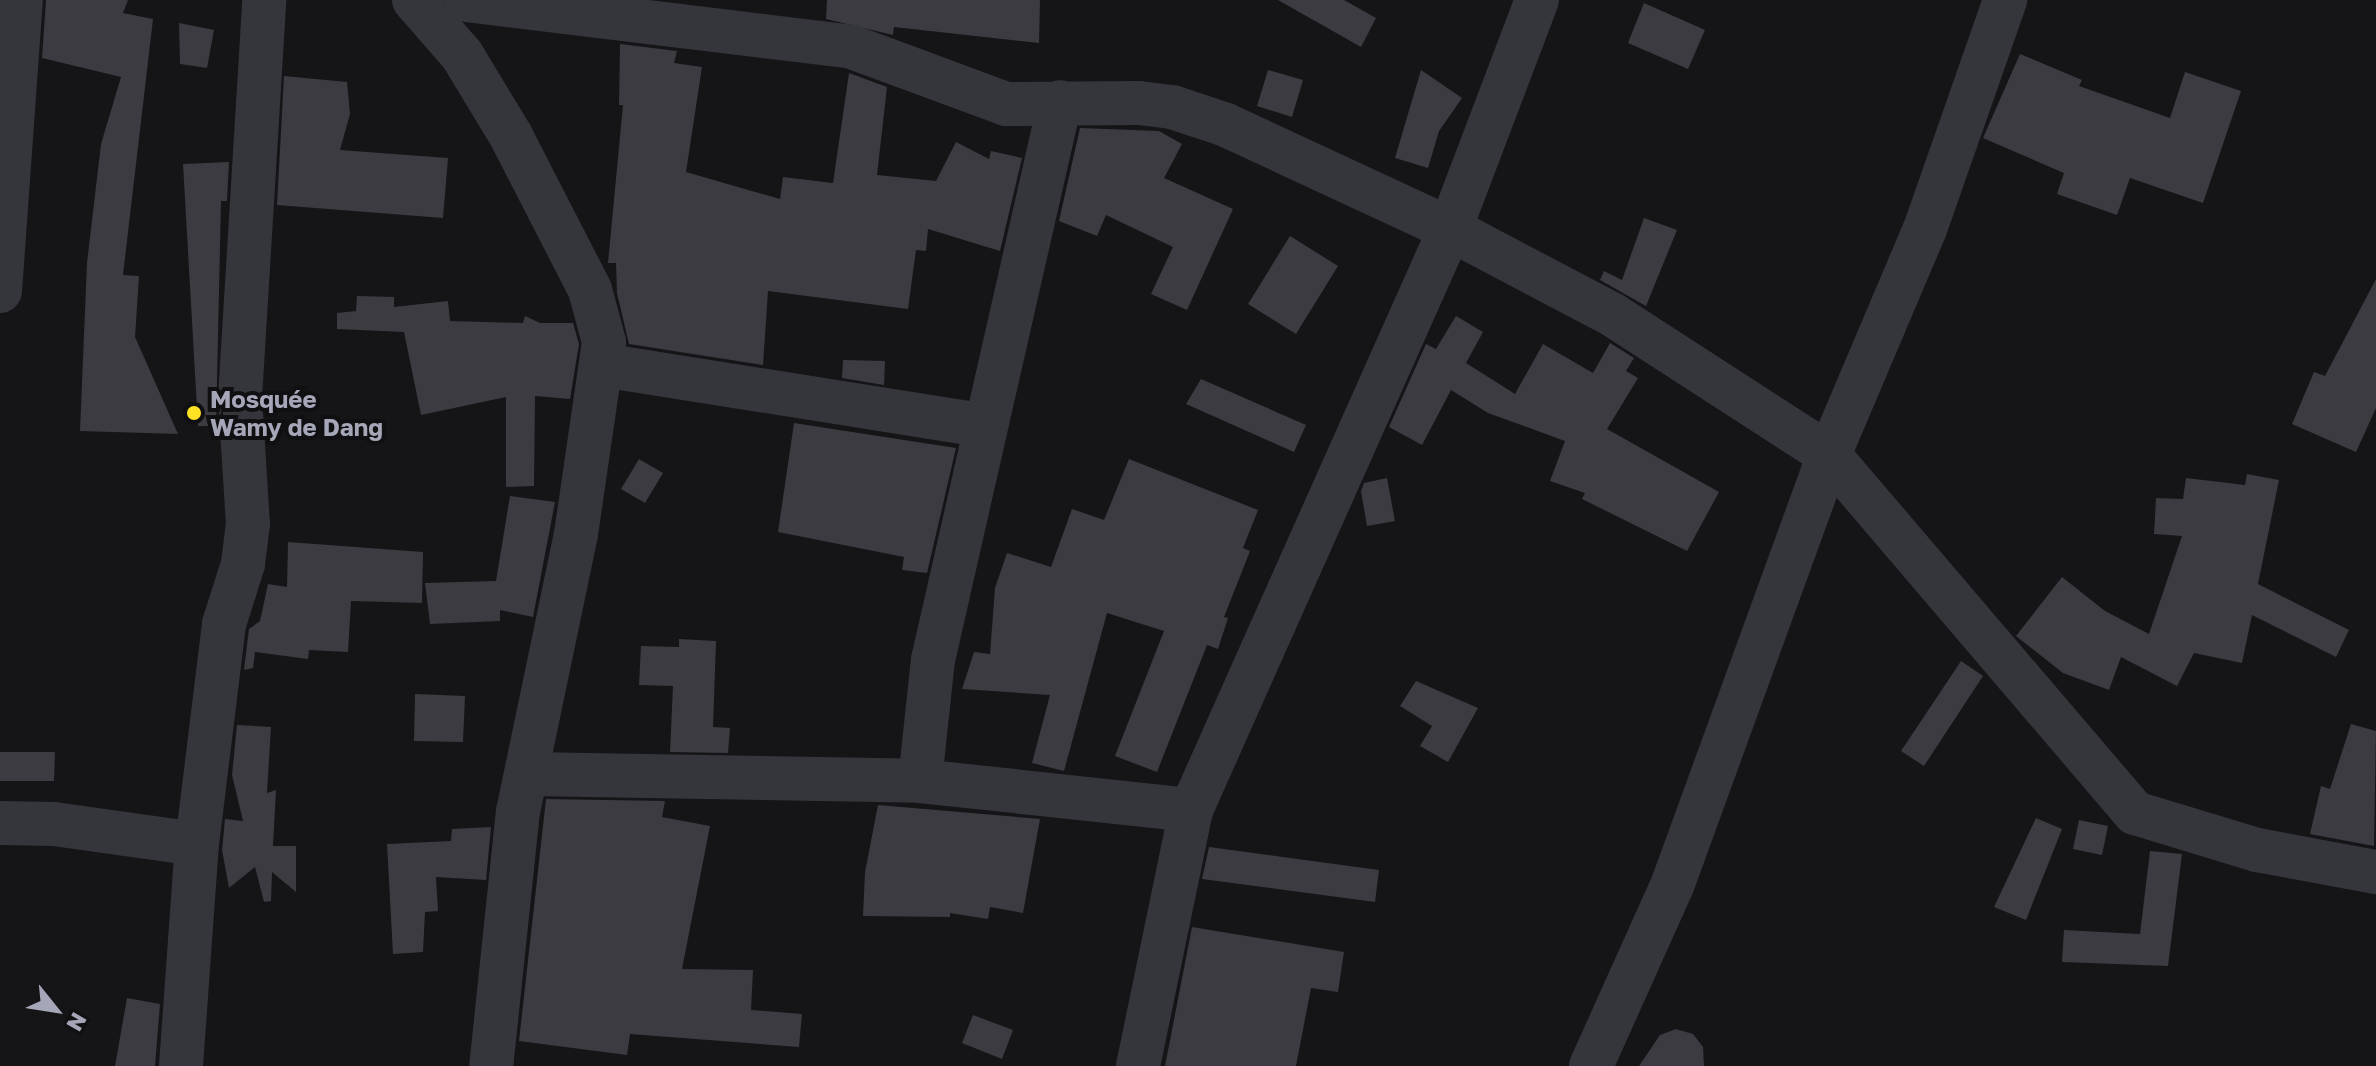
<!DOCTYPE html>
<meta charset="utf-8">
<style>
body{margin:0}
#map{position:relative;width:2376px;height:1066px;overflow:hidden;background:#151416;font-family:"Golos Text",sans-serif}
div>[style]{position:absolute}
.building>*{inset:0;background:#3c3b41}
.minor>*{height:44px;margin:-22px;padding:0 22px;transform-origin:22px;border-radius:22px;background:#35353c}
.dots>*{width:22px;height:22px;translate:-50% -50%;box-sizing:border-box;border:4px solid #100f11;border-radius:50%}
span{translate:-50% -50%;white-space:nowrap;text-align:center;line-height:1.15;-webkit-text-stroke:8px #100f11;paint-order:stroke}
.poi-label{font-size:24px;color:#a5a7b8;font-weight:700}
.left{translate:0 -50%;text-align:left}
.north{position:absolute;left:16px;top:970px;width:80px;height:80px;-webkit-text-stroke:6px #100f11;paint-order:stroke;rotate:120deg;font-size:22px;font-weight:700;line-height:32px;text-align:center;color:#a5a7b8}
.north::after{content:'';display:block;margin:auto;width:28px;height:36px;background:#a5a7b8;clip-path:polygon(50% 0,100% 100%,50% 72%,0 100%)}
</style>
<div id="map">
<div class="building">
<div style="clip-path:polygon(46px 0,128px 0,123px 13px,153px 19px,123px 275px,139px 276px,135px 337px,178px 434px,80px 431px,87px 263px,101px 144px,121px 77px,42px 58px)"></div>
<div style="clip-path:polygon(827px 0,1040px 0,1039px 43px,894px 27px,893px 35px,826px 19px)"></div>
<div style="clip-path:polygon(1278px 0,1344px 0,1376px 18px,1361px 47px)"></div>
<div style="clip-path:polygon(1644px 3px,1705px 30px,1688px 69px,1628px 43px)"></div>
<div style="clip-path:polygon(179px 23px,214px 30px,207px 68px,180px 64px)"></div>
<div style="clip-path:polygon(620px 44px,677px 51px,674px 63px,702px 67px,686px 172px,780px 199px,783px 177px,833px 183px,849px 73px,887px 87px,877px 175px,936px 181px,956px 142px,989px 159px,991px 151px,1022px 158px,1000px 251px,928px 229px,926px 251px,916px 250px,908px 309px,768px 291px,763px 365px,629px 344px,617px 293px,616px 263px,608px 263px,623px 105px,619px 105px)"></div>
<div style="clip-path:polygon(2020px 54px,2082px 80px,2079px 86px,2170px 118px,2185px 72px,2241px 91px,2203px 203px,2130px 178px,2117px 215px,2057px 194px,2064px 173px,1983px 138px)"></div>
<div style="clip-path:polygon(1268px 70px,1303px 80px,1292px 117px,1257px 106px)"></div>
<div style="clip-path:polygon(1421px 70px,1462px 98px,1439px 131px,1428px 168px,1395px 158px)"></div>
<div style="clip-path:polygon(284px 76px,347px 82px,350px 114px,340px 150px,448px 158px,443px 218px,277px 205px)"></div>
<div style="clip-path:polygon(1080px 128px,1159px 131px,1182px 144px,1164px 178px,1233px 209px,1187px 310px,1151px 294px,1173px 247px,1106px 215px,1097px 236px,1059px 221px)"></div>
<div style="clip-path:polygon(229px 162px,227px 201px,221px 201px,216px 426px,198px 426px,183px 164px)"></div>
<div style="clip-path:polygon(1644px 218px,1677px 230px,1646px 306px,1600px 280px,1604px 271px,1622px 280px)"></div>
<div style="clip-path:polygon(1290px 236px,1338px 266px,1296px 334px,1248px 304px)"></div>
<div style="clip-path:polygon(2376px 279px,2376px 408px,2356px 452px,2292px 424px,2314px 372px,2325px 376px)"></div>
<div style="clip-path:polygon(357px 296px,394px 297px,394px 307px,448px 301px,450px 321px,523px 323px,525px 316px,540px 323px,573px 323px,579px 344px,570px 399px,535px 396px,534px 486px,506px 487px,506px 397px,421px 415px,404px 332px,337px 329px,337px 313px,356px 311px)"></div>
<div style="clip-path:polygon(1456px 316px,1483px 332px,1466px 363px,1515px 394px,1543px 344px,1593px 373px,1610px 343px,1634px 358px,1626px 371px,1638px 378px,1607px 429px,1719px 492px,1687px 551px,1582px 499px,1585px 493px,1550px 481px,1565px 441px,1488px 413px,1451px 390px,1422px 445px,1389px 427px,1426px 344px,1436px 349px)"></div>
<div style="clip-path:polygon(843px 360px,885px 361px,884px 385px,842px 378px)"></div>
<div style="clip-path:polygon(1201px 379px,1306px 425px,1294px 452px,1186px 404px)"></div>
<div style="clip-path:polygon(794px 423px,956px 448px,927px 573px,902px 570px,904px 557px,778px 532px)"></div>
<div style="clip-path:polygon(639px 459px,663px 473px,645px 503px,621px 489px)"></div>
<div style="clip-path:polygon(1129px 459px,1258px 510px,1243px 548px,1250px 551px,1224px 617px,1228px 618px,1218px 649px,1207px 645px,1157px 772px,1115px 756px,1164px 631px,1107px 613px,1064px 771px,1032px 763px,1050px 695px,962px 689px,974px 652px,990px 654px,995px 588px,1007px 553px,1051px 567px,1072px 509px,1104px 520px)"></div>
<div style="clip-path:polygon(2247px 474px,2279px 480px,2258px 584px,2349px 630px,2336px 657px,2252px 615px,2242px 663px,2194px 653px,2177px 686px,2121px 657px,2109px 690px,2063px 673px,2016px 636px,2062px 577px,2105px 611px,2149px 634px,2182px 536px,2154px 534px,2156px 498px,2183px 499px,2186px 478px,2245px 485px)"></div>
<div style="clip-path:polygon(1387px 478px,1395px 521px,1367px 526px,1361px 491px,1364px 483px)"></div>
<div style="clip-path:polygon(510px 496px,555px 502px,533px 617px,500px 610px,500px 621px,430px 624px,425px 583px,496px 581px)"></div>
<div style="clip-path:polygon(288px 542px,423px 552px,422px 603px,351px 601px,348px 652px,309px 650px,308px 659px,255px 652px,253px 668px,244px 670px,249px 629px,260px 621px,268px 584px,287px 587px)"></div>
<div style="clip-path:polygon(679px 639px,716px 641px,713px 727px,730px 728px,728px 753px,670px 752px,673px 686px,639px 685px,641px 646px,679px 647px)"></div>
<div style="clip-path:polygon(1961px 661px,1983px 676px,1924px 766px,1901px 751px)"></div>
<div style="clip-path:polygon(1416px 681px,1478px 708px,1448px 762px,1420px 746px,1432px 726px,1400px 706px)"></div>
<div style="clip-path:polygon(415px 694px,465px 696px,463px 742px,414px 741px)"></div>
<div style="clip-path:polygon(2351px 724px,2376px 731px,2374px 846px,2310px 834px,2321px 786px,2330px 789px)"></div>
<div style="clip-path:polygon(237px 725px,271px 727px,267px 793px,276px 790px,273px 846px,296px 846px,296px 892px,272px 872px,271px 901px,264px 902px,255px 867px,229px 888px,222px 850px,225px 819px,243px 821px,232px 775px)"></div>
<div style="clip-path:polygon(0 752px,55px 752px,54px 781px,0 781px)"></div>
<div style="clip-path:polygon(546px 799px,665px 801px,662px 817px,710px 826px,682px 969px,753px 970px,751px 1010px,802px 1014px,799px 1047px,630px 1034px,627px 1055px,519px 1041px)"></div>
<div style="clip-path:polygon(878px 805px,1040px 819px,1023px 913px,990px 907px,988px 919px,950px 913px,950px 917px,863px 916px,865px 872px)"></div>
<div style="clip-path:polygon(2036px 818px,2062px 829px,2026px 920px,1994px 907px)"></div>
<div style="clip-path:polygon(2079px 820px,2108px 826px,2102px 855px,2073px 849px)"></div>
<div style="clip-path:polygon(491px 827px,486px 880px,436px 877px,438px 911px,425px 912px,423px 952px,393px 954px,387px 844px,451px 841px,452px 829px)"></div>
<div style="clip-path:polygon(1209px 847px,1379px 870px,1375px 902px,1202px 879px)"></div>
<div style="clip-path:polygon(2150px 851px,2182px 854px,2168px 966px,2062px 962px,2064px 930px,2140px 934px)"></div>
<div style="clip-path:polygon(1192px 927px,1344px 952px,1338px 992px,1311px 988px,1296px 1066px,1165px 1066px)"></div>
<div style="clip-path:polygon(127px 998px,160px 1004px,155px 1066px,115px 1066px)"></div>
<div style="clip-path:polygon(973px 1015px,1013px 1030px,1002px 1059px,962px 1043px)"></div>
<div style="clip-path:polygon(1676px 1029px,1693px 1034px,1703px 1047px,1704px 1066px,1639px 1066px,1660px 1035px)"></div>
</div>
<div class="minor">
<div style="left:414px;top:0;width:73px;rotate:48.9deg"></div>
<div style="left:462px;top:55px;width:95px;rotate:58.8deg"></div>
<div style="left:511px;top:136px;width:173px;rotate:62.8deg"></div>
<div style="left:590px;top:290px;width:54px;rotate:74.9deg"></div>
<div style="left:604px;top:342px;width:194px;rotate:98.3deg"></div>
<div style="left:576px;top:534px;width:283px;rotate:101.8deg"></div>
<div style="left:518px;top:811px;width:256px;rotate:96deg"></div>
<div style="left:466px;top:0;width:389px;rotate:6.9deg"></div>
<div style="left:852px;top:47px;width:164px;rotate:20.3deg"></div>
<div style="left:1006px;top:104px;width:133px;rotate:-0.4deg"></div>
<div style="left:1139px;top:103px;width:33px;rotate:7deg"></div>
<div style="left:1172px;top:107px;width:57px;rotate:18.4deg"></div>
<div style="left:1226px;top:125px;width:247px;rotate:24.9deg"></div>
<div style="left:1450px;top:229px;width:184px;rotate:27.8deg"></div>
<div style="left:1613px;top:315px;width:257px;rotate:32.9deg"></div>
<div style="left:1829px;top:455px;width:471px;rotate:49.5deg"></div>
<div style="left:2135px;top:813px;width:127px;rotate:16.9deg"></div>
<div style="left:2257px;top:850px;width:121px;rotate:10.5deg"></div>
<div style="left:0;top:291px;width:292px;rotate:-85.9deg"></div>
<div style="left:602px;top:365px;width:388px;rotate:9deg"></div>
<div style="left:528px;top:774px;width:392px;rotate:1deg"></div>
<div style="left:920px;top:781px;width:273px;rotate:6.1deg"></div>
<div style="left:920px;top:781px;width:122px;rotate:-83.9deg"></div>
<div style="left:933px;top:660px;width:572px;rotate:-77.18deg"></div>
<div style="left:0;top:823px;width:54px;rotate:1.1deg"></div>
<div style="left:54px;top:824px;width:144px;rotate:8deg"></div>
<div style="left:181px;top:1066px;width:223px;rotate:-85.9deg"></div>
<div style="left:197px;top:844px;width:222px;rotate:-83deg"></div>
<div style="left:224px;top:624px;width:63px;rotate:-72.4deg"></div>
<div style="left:243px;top:564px;width:39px;rotate:-83deg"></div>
<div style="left:248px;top:525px;width:127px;rotate:-93.6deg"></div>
<div style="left:240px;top:398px;width:399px;rotate:-86.5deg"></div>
<div style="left:1138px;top:1066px;width:261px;rotate:-78.3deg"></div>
<div style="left:1191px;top:810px;width:636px;rotate:-65.97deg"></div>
<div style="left:1450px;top:229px;width:245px;rotate:-69.2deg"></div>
<div style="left:1591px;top:1066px;width:197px;rotate:-65.8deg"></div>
<div style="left:1672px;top:886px;width:459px;rotate:-70deg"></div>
<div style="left:1829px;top:455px;width:246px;rotate:-67deg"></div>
<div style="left:1925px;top:229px;width:243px;rotate:-70.7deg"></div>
</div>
<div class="dots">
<div style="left:194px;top:413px;background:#ffe223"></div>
</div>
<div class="poi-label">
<span class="left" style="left:210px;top:413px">Mosquée<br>Wamy de Dang</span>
</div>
<div class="north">N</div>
</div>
